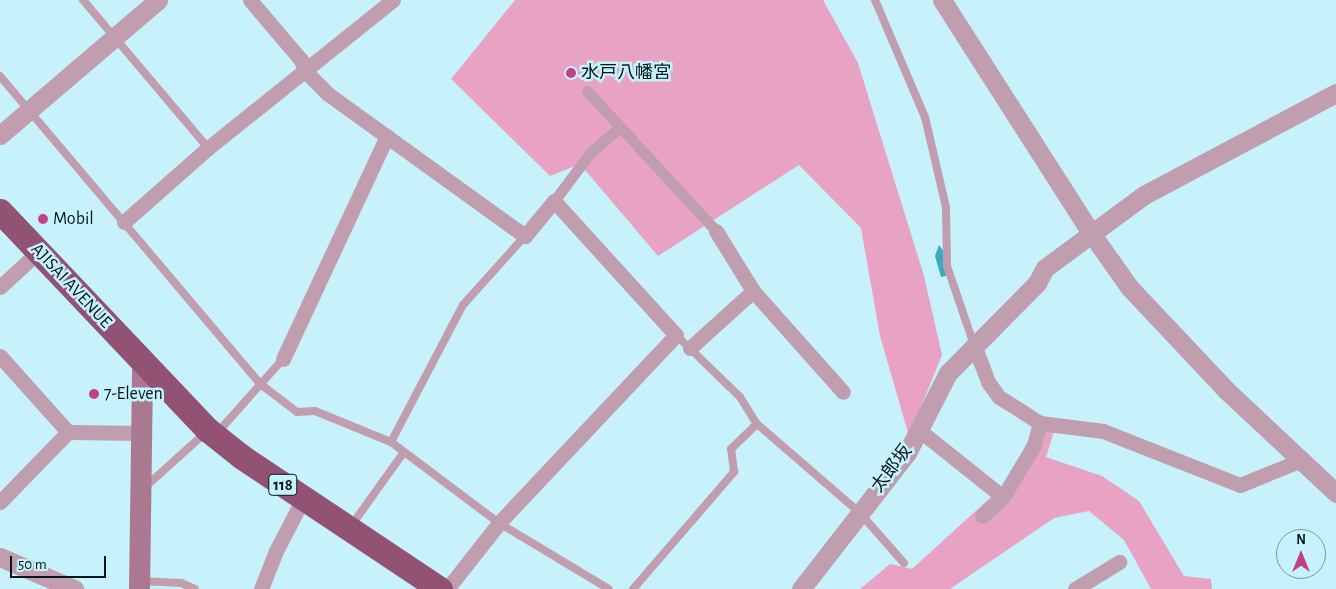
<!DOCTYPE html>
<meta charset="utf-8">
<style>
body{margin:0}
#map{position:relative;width:1336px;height:589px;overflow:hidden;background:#c7f2fb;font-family:"Alegreya Sans","Noto Sans JP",sans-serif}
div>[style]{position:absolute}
.green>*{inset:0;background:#e8a2c4}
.water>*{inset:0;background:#3cabbe}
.service>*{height:8px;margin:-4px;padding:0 4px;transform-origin:4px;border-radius:4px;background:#c09eae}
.pedestrian>*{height:11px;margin:-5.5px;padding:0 5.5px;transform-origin:5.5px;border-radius:5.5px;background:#c09eae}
.minor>*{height:15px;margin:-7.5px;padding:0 7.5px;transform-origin:7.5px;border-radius:7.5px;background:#c09eae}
.tertiary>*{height:19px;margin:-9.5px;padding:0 9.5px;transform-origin:9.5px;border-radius:9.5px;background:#c09eae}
.secondary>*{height:21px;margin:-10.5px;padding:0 10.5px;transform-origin:10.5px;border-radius:10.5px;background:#aa7991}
.trunk>*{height:25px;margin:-12.5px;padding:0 12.5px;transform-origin:12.5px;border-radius:12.5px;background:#925273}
.dots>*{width:14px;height:14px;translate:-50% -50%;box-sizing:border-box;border:2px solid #c7f2fb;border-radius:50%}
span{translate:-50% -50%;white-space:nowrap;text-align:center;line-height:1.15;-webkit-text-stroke:5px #c7f2fb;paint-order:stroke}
.shield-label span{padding:1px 4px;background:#c7f2fb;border:1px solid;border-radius:4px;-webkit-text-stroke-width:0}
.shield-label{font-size:16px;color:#061619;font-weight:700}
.poi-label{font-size:18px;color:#061619}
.left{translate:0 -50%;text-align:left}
.street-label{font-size:18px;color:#061619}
.north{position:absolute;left:1276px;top:529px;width:50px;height:50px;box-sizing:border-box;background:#c7f2fb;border:1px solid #7a9aa1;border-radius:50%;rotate:0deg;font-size:14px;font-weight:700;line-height:20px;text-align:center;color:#061619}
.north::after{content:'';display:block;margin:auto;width:18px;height:22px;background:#c1408a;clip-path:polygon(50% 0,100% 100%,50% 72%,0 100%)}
.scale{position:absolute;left:10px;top:556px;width:96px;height:22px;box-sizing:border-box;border:2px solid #061619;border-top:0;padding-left:6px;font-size:15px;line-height:18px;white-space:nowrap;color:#061619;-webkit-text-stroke:4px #c7f2fb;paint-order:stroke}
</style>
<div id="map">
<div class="green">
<div style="clip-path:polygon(515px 0,823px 0,858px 63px,924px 276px,942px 355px,909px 436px,880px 336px,861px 228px,799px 165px,658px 256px,580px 164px,550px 176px,451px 79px)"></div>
<div style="clip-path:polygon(1041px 425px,1055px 428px,1046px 457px,1102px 476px,1139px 501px,1184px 576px,1211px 579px,1212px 589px,1151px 589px,1124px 540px,1089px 511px,1054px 518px,950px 589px,860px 589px,890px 564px,912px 569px,1027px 464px)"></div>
</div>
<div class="water">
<div style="clip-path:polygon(939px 245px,944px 252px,946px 276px,941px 277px,935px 256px)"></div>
</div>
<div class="service">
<div style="left:83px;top:0;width:194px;rotate:49.8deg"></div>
<div style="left:875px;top:0;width:127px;rotate:66.9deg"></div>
<div style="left:925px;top:117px;width:92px;rotate:76.9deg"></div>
<div style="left:946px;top:207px;width:59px;rotate:89deg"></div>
<div style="left:947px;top:266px;width:83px;rotate:71.1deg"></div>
<div style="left:0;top:76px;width:402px;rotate:49.8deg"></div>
<div style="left:259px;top:383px;width:48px;rotate:37.3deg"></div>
<div style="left:297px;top:412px;width:18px;rotate:-3deg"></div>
<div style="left:315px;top:411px;width:82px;rotate:22.2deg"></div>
<div style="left:391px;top:442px;width:135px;rotate:36.9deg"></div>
<div style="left:499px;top:523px;width:128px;rotate:31deg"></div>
<div style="left:676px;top:335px;width:89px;rotate:44.1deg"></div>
<div style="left:740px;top:397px;width:32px;rotate:58deg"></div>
<div style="left:757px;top:424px;width:135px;rotate:40.8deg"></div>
<div style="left:859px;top:512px;width:68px;rotate:48.6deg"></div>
<div style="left:218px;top:432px;width:98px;rotate:-48.3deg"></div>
<div style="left:391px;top:442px;width:155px;rotate:-62.3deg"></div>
<div style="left:463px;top:305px;width:93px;rotate:-48.1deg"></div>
<div style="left:143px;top:489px;width:84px;rotate:-42.1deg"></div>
<div style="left:351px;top:526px;width:91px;rotate:-54.4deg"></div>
<div style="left:140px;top:581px;width:41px;rotate:2.8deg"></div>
<div style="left:181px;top:583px;width:15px;rotate:23deg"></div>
<div style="left:633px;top:589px;width:155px;rotate:-49.2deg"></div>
<div style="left:734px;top:472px;width:23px;rotate:-97deg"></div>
<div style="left:731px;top:449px;width:36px;rotate:-44deg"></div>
</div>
<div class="pedestrian">
<div style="left:587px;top:91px;width:190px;rotate:47.3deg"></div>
<div style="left:554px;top:201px;width:60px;rotate:-53.1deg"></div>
<div style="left:590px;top:153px;width:38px;rotate:-41deg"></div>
</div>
<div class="minor">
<div style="left:250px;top:0;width:79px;rotate:49.6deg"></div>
<div style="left:301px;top:60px;width:13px;rotate:67deg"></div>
<div style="left:306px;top:72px;width:31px;rotate:45deg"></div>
<div style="left:328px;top:94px;width:243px;rotate:35.8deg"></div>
<div style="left:525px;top:236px;width:45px;rotate:-50.4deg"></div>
<div style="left:554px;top:201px;width:181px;rotate:47.7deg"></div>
<div style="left:676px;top:335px;width:258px;rotate:133.3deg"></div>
<div style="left:499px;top:523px;width:84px;rotate:128.2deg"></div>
<div style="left:124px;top:222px;width:112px;rotate:-41.4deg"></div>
<div style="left:208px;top:148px;width:237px;rotate:-38.7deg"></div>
<div style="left:716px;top:231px;width:70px;rotate:58.3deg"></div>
<div style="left:753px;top:291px;width:135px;rotate:48.3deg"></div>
<div style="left:0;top:287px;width:52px;rotate:-42.6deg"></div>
<div style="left:974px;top:345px;width:40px;rotate:69deg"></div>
<div style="left:988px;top:382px;width:19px;rotate:54deg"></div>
<div style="left:999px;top:397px;width:49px;rotate:32.4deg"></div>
<div style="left:1040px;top:423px;width:64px;rotate:7.2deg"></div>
<div style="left:1103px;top:431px;width:147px;rotate:21.5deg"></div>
<div style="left:1240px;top:485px;width:64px;rotate:-22.1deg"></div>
<div style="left:690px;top:348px;width:85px;rotate:-42.1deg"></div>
<div style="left:0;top:356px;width:102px;rotate:48.2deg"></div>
<div style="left:283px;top:359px;width:246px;rotate:-65deg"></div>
<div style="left:919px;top:430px;width:107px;rotate:38.6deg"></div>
<div style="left:0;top:502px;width:98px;rotate:-45.8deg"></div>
<div style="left:68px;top:432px;width:73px;rotate:0.8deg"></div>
<div style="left:982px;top:516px;width:28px;rotate:-42deg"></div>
<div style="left:1003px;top:497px;width:61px;rotate:-59.2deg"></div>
<div style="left:1034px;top:445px;width:23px;rotate:-75deg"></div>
<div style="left:261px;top:589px;width:41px;rotate:-68.5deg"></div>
<div style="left:276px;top:551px;width:59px;rotate:-62.6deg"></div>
<div style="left:1075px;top:589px;width:52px;rotate:-31.5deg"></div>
</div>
<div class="tertiary">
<div style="left:942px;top:0;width:277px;rotate:57.4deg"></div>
<div style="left:1091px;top:233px;width:67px;rotate:54.7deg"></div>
<div style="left:1130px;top:288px;width:140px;rotate:46.7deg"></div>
<div style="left:1226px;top:390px;width:151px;rotate:43.1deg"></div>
<div style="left:0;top:135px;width:208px;rotate:-40.5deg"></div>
<div style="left:0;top:557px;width:81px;rotate:23.4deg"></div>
<div style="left:801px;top:589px;width:172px;rotate:-52.1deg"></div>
<div style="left:907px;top:453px;width:90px;rotate:-62.9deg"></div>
<div style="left:948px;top:373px;width:127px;rotate:-45.3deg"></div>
<div style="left:1037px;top:283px;width:17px;rotate:-62deg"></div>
<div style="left:1045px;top:268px;width:123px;rotate:-36.4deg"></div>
<div style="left:1144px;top:195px;width:217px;rotate:-28deg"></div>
</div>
<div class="secondary">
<div style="left:139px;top:589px;width:228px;rotate:-89.2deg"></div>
</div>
<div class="trunk">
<div style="left:0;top:211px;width:302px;rotate:46.5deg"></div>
<div style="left:208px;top:430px;width:43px;rotate:38.5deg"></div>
<div style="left:242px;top:457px;width:238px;rotate:33.7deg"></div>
</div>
<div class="dots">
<div style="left:571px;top:73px;background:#c1408a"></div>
<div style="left:43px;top:219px;background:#c1408a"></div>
<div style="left:94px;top:394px;background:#c1408a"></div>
</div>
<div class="shield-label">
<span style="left:283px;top:485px">118</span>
</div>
<div class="poi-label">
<span class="left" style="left:581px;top:73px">水戸八幡宮</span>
<span class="left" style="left:53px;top:219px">Mobil</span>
<span class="left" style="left:104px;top:394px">7-Eleven</span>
</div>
<div class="street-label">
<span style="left:71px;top:286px;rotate:47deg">AJISAI AVENUE</span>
<span style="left:892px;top:469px;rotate:-53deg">太郎坂</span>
</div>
<div class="north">N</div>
<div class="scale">50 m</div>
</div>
